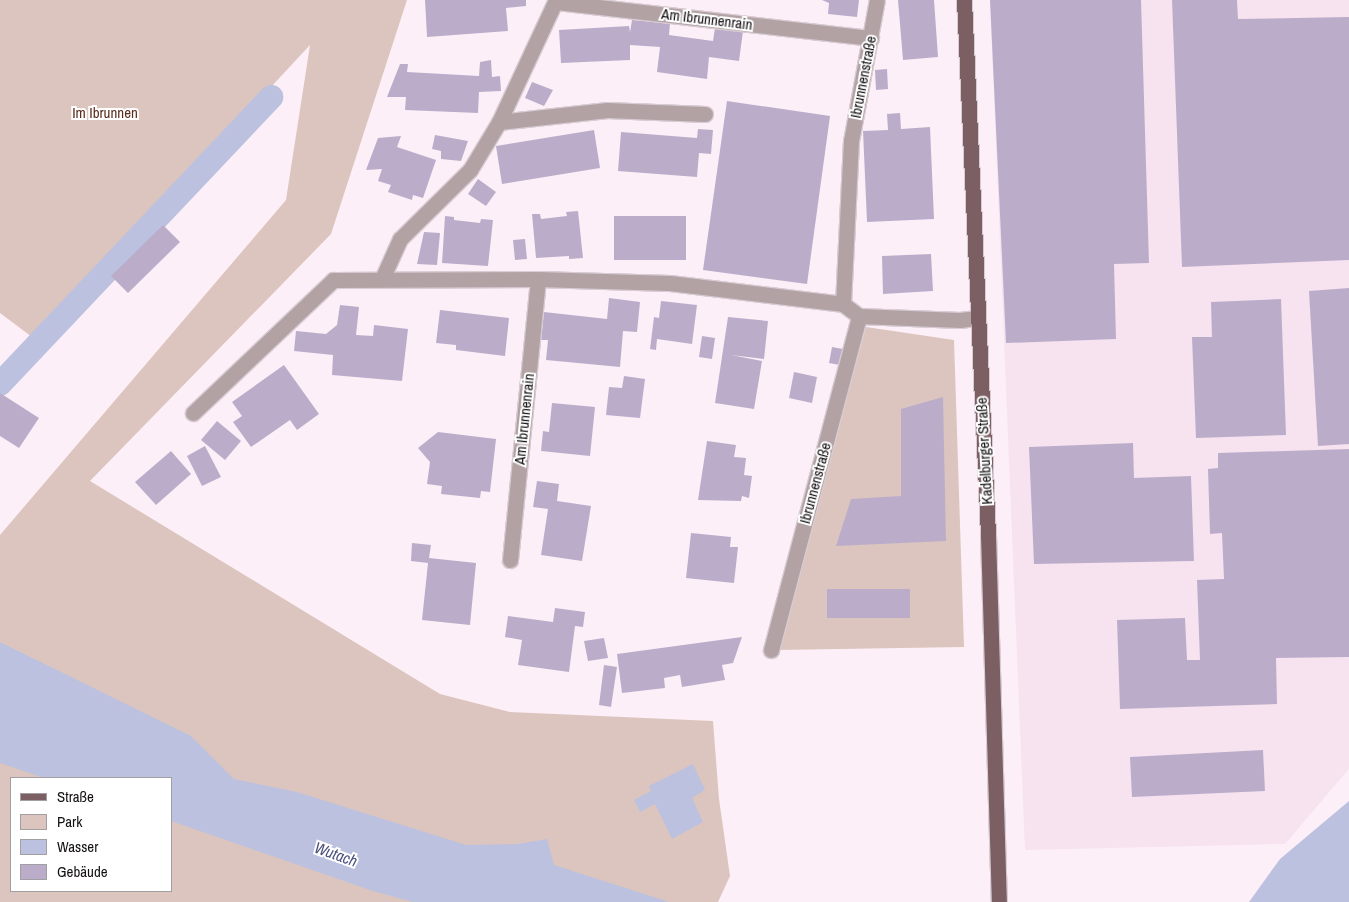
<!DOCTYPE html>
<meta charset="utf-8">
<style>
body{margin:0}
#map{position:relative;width:1349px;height:902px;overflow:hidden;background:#fdeff8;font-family:"Archivo Narrow",sans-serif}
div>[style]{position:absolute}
.built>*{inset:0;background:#f7e2f0}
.green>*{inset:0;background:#dcc5be}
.water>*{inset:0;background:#bbc1df}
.canal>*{height:24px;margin:-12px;padding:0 12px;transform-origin:12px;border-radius:12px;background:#bbc1df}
.building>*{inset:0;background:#bbadca}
.roads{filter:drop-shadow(1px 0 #d8cbd3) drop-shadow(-1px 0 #d8cbd3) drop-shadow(0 1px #d8cbd3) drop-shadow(0 -1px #d8cbd3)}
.minor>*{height:15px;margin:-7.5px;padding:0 7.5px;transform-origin:7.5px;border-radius:7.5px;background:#b2a2a4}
.major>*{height:15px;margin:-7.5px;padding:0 7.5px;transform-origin:7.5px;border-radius:7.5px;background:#7b5f63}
span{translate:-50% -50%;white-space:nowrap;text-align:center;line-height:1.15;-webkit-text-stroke:4px #fff;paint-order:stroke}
.street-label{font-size:15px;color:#141013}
.park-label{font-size:15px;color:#592b1c}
.water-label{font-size:16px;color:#4c527e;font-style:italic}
.legend{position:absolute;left:10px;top:777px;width:162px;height:115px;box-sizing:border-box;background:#fff;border:1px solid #a19fa1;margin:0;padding:6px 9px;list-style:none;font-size:15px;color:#141013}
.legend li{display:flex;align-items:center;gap:10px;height:25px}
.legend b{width:25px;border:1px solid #a19fa1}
</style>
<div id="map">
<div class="built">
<div style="clip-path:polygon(990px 0,1349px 0,1349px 769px,1285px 844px,1025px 850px)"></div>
</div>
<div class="green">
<div style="clip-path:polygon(evenodd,0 0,407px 0,331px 234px,90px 481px,440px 694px,510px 712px,713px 721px,719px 799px,730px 876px,718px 902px,0 902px,0 535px,286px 200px,310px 45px,36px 340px,0 313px,0 0,11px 778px,171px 778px,171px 891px,11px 891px,11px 778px)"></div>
<div style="clip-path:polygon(866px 327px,954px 340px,964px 647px,777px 650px)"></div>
</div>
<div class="water">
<div style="clip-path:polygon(0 642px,191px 736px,234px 779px,297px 792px,466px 845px,518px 844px,547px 839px,554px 865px,669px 902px,413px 902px,373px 891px,171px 821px,171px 778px,44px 778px,0 763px)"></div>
<div style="clip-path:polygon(693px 764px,705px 790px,692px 798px,703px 822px,672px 839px,655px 804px,640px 812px,634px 800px,651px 791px,649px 786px)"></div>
<div style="clip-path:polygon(1349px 801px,1349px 902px,1249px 902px,1280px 859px)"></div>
</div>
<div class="canal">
<div style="left:0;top:384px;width:395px;rotate:-46.6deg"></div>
</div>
<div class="building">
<div style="clip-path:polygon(425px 0,526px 0,526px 6px,506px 8px,508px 31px,427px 37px)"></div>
<div style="clip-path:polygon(822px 0,859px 0,857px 17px,828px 14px,829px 3px)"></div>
<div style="clip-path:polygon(898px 0,934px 0,938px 57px,903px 60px)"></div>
<div style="clip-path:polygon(990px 0,1141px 0,1149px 263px,1114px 264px,1116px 339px,1006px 343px)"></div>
<div style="clip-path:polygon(1172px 0,1237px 0,1238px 19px,1349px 17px,1349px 260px,1182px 267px)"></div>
<div style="clip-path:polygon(632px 20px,670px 23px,669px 35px,713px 41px,715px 28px,743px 31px,739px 61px,709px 57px,707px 79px,657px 72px,660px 47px,630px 45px,630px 60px,561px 63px,559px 30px,629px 26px,630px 32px)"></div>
<div style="clip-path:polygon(491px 60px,492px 77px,500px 76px,501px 91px,479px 92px,478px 113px,405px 110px,406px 97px,387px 97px,400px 64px,408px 64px,407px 72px,479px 76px,480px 62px)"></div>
<div style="clip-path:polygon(887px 69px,888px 89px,876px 90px,875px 70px)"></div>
<div style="clip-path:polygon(532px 82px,553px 90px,544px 106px,525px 98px)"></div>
<div style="clip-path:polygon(727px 101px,830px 116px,807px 284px,703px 270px)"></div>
<div style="clip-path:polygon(900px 113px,901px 129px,930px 127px,934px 219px,867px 222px,863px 131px,888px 130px,887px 114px)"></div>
<div style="clip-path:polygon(698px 129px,713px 130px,711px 154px,699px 153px,697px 177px,618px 171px,621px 132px,697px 138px)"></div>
<div style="clip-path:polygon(594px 130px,600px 168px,502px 184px,496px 146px)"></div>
<div style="clip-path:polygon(435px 135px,468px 141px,461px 161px,441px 159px,441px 151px,432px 149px)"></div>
<div style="clip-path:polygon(401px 136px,397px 147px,436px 160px,423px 198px,413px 195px,412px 200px,388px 192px,391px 185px,378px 181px,382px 169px,366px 170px,378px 138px)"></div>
<div style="clip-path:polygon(478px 179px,496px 192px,486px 206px,468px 194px)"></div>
<div style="clip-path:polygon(578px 211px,583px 258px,569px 259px,569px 256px,536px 258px,532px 214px,540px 214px,541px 219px,567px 216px,566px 212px)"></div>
<div style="clip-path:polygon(445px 216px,454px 217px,454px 220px,480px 223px,481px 219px,493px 220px,488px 266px,442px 263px)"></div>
<div style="clip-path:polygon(614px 216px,686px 216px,686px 260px,614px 260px)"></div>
<div style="clip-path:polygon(163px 225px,180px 242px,128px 293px,111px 276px)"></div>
<div style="clip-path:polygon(424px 232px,440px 233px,437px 265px,417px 264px)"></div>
<div style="clip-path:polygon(525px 239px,527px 259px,515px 260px,513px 240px)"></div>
<div style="clip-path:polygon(931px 254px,933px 291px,883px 294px,882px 256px)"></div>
<div style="clip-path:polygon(1349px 288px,1349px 444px,1318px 446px,1309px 291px)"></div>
<div style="clip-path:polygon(609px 298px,640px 302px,637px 332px,623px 331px,620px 367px,546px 360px,548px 340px,541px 340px,544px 312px,607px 319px)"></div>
<div style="clip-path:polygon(1281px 299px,1286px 435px,1196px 438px,1192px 337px,1212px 337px,1211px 302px)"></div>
<div style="clip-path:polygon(661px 301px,697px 305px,692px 344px,657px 339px,656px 350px,650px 349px,654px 317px,659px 318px)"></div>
<div style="clip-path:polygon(340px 305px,359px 307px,356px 335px,373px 336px,374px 325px,408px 329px,402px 381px,332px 375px,333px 355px,294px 351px,296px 331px,326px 334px,337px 325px)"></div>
<div style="clip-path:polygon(440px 310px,509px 318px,505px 356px,456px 350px,456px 345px,436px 343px)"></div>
<div style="clip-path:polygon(728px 317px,768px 321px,764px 359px,731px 355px,762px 361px,754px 409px,715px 403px)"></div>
<div style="clip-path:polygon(702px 336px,715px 338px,712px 359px,699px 357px)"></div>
<div style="clip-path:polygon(832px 347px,843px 349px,840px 365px,829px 363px)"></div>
<div style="clip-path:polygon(284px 365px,319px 414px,297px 430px,290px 420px,251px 447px,233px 422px,242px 416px,232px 402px)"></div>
<div style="clip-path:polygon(794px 372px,817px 377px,812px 403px,789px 398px)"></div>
<div style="clip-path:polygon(624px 376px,645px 379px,640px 418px,606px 415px,609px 387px,622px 388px)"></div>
<div style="clip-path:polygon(0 393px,39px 418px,19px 448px,0 436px)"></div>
<div style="clip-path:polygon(943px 397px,946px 541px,836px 546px,851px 499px,901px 496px,901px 409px)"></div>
<div style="clip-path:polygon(552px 403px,595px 407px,590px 456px,541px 451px,543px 431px,549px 432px)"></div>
<div style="clip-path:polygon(217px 421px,241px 441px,225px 460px,201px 440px)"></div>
<div style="clip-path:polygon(438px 432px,496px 439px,490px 492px,481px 491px,480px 498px,441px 494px,442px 486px,427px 484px,430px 462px,418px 448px)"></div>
<div style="clip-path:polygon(707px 441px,736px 445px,734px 457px,746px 458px,744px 475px,752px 476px,749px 498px,742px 496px,741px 501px,698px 500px)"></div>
<div style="clip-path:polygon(1133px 443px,1134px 478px,1191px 476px,1194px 561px,1034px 564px,1029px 447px)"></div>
<div style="clip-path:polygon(205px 446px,221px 477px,202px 486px,187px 456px)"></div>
<div style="clip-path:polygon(1349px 449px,1349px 657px,1276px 658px,1277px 704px,1120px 709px,1117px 620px,1185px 618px,1187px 660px,1200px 660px,1197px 580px,1224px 579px,1222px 533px,1210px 534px,1208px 469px,1218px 468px,1218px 453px)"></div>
<div style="clip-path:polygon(171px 451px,191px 474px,156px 505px,135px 482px)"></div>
<div style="clip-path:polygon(537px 481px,559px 484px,557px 501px,591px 506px,582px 561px,541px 555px,548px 509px,533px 507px)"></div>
<div style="clip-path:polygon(691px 533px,731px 537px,730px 547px,738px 547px,734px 583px,686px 578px)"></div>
<div style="clip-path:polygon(412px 543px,431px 545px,429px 558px,476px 563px,470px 625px,422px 620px,428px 563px,411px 561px)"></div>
<div style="clip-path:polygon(827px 589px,910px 589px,910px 618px,827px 618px)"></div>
<div style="clip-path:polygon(555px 608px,585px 612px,583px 627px,575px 626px,569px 672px,518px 665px,522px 640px,505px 637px,508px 616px,553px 622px)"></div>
<div style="clip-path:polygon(742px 637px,733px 663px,722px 665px,725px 680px,682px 687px,680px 675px,664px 678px,665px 688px,622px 693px,617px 654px)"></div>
<div style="clip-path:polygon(604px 638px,608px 658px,588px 661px,584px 641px)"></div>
<div style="clip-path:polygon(604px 665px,617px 667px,611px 707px,599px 705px)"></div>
<div style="clip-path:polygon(1263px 750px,1265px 791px,1132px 797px,1130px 757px)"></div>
</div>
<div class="roads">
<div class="minor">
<div style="left:499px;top:122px;width:109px;rotate:-6.3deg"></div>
<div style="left:607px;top:110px;width:98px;rotate:2.3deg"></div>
<div style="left:382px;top:279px;width:44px;rotate:-65.8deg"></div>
<div style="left:400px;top:239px;width:98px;rotate:-44.6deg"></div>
<div style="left:470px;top:170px;width:56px;rotate:-58.9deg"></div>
<div style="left:499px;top:122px;width:132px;rotate:-65deg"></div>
<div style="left:555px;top:2px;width:318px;rotate:6.5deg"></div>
<div style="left:843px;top:304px;width:163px;rotate:-87.2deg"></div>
<div style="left:851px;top:141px;width:143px;rotate:-79.6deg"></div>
<div style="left:193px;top:413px;width:193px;rotate:-43.5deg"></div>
<div style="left:333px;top:280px;width:205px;rotate:-0.3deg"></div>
<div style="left:538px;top:279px;width:132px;rotate:1.7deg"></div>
<div style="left:670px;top:283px;width:174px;rotate:6.9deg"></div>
<div style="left:843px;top:304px;width:20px;rotate:37deg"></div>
<div style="left:859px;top:316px;width:101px;rotate:2.3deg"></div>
<div style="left:960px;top:320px;width:17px;rotate:-7deg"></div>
<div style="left:510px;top:560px;width:282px;rotate:-84.3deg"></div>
<div style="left:771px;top:650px;width:345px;rotate:-75.2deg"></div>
</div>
<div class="major">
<div style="left:964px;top:0;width:536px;rotate:87.43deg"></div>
<div style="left:988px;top:535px;width:367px;rotate:88.3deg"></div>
</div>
</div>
<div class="street-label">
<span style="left:707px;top:19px;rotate:7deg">Am Ibrunnenrain</span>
<span style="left:863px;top:77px;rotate:-79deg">Ibrunnenstraße</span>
<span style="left:524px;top:419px;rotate:-84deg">Am Ibrunnenrain</span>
<span style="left:984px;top:451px;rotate:-93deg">Kadelburger Straße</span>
<span style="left:815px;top:483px;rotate:-75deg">Ibrunnenstraße</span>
</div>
<div class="park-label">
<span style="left:105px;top:113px">Im Ibrunnen</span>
</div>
<div class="water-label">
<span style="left:336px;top:854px;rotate:20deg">Wutach</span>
</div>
<ul class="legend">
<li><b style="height:6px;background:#7b5f63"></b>Straße</li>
<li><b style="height:14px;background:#dcc5be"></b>Park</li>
<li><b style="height:14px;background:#bbc1df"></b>Wasser</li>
<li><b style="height:14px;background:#bbadca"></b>Gebäude</li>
</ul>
</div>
